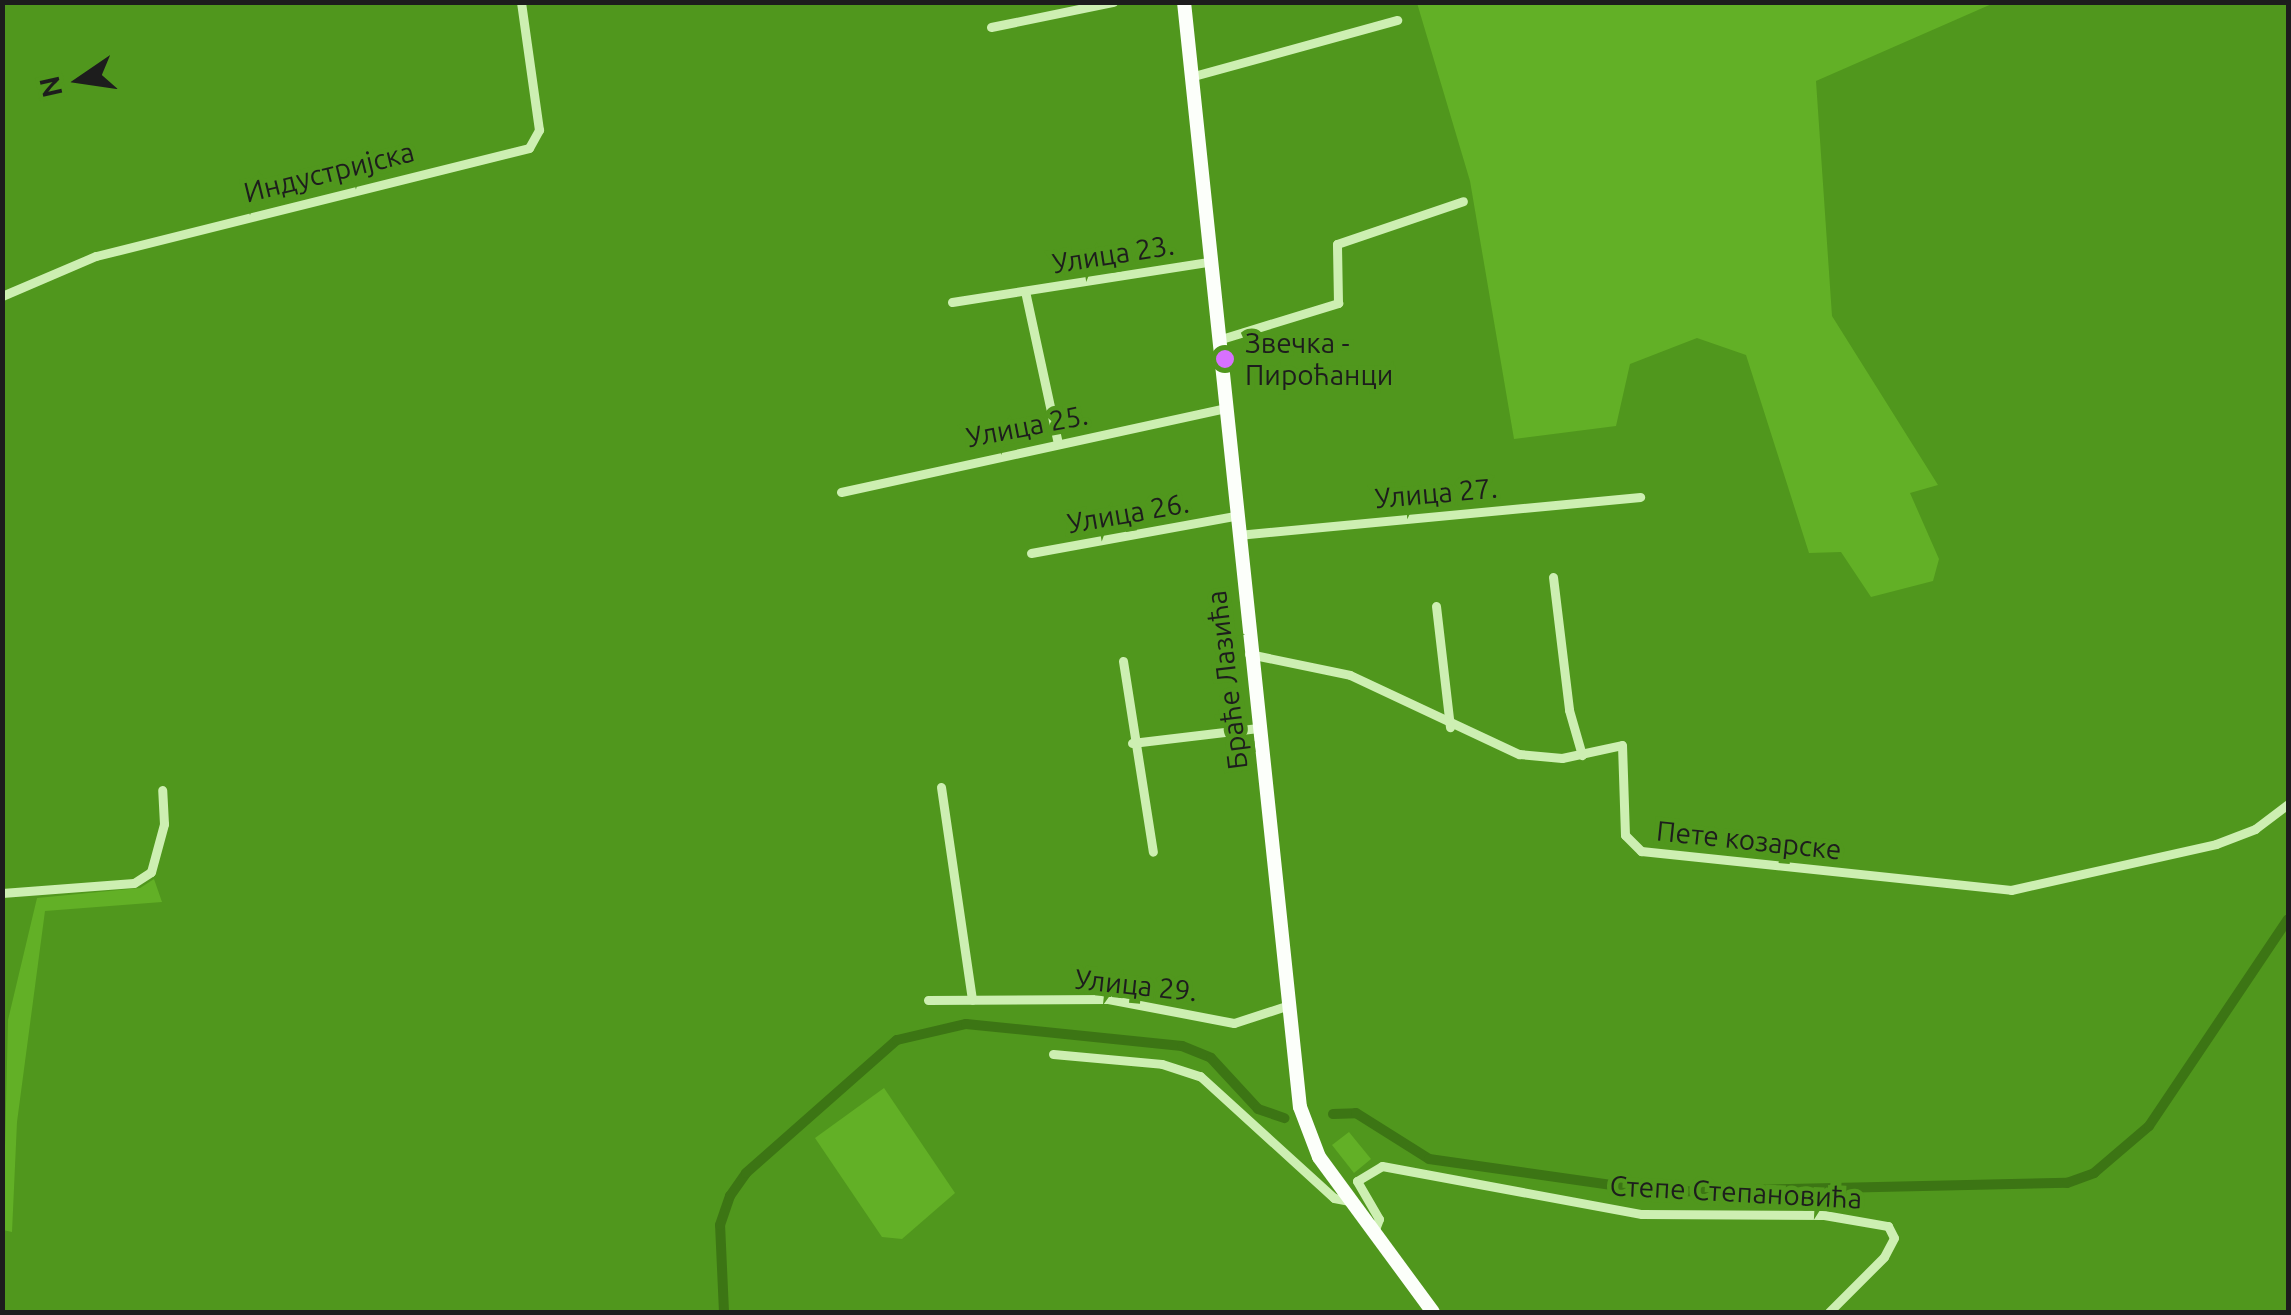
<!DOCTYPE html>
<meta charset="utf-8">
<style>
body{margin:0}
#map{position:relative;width:2291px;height:1315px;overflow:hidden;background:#50971d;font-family:Ubuntu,sans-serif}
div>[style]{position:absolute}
.green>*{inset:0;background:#62b026}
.canal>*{height:10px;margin:-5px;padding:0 5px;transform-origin:5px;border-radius:5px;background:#3c7514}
.street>*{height:9px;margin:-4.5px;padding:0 4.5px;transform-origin:4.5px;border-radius:4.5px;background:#cdefb2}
.primary>*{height:14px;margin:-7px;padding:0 7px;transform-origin:7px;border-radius:7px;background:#fcfffa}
.dots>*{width:28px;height:28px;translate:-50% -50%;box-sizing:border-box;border:5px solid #50971d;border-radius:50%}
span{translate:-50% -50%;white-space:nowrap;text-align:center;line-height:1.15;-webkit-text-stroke:9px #50971d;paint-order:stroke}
.street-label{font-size:28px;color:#1d1d1d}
.poi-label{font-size:28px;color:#1d1d1d}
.left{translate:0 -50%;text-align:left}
.frame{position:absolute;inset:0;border:5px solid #1d1d1d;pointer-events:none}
.north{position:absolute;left:30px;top:30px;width:100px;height:100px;-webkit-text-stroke:8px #50971d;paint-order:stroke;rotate:257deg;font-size:28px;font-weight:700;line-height:40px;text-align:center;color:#1d1d1d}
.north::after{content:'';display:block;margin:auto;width:35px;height:45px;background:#1d1d1d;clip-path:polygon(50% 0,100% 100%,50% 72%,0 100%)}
</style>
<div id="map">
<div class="green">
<div style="clip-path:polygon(1417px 3px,1994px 3px,1816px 81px,1832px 316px,1938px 485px,1910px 493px,1939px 559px,1933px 581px,1871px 597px,1841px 552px,1809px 553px,1746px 355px,1697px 338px,1630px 364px,1616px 426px,1514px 439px,1470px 181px)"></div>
<div style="clip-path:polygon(154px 879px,162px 902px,45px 911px,17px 1122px,12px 1232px,3px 1230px,8px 1020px,37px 898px,140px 888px)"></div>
<div style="clip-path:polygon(884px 1088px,955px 1193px,902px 1239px,882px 1237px,815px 1138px)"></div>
<div style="clip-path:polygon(1349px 1132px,1371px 1159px,1354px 1173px,1332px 1145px)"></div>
</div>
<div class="canal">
<div style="left:1333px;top:1114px;width:23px;rotate:-2deg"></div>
<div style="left:1356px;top:1113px;width:86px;rotate:32.2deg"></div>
<div style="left:1429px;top:1159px;width:234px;rotate:8.1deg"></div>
<div style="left:1661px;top:1192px;width:406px;rotate:-1.3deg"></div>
<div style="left:2067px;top:1183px;width:29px;rotate:-20deg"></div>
<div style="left:2094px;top:1173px;width:72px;rotate:-40.5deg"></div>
<div style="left:2149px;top:1126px;width:249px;rotate:-56.1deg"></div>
<div style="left:724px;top:1312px;width:87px;rotate:-92.6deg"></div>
<div style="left:720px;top:1225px;width:31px;rotate:-71deg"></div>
<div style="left:730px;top:1196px;width:28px;rotate:-55deg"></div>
<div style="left:746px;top:1173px;width:201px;rotate:-41.4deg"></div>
<div style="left:897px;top:1040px;width:71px;rotate:-13.1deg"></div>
<div style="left:966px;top:1024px;width:217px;rotate:5.8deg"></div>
<div style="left:1182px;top:1046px;width:31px;rotate:22deg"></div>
<div style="left:1211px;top:1058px;width:69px;rotate:47.3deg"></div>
<div style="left:1258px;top:1109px;width:28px;rotate:19deg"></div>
</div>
<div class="street">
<div style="left:991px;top:27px;width:125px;rotate:-11.6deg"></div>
<div style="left:1190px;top:77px;width:215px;rotate:-15.4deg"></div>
<div style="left:1025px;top:291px;width:156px;rotate:77.8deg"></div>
<div style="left:2px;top:296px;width:102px;rotate:-23.1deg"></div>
<div style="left:96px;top:256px;width:446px;rotate:-14deg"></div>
<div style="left:529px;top:148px;width:21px;rotate:-61deg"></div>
<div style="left:539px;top:130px;width:129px;rotate:-98deg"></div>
<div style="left:952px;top:302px;width:258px;rotate:-8.9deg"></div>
<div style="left:1218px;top:340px;width:126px;rotate:-17.1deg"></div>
<div style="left:1338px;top:303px;width:59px;rotate:-91deg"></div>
<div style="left:1337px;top:244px;width:133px;rotate:-18.8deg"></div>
<div style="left:841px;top:492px;width:391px;rotate:-12.3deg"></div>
<div style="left:1238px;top:535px;width:404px;rotate:-5.4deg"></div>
<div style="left:1031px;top:553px;width:206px;rotate:-10.3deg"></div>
<div style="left:1553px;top:577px;width:134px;rotate:83.1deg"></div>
<div style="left:1569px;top:710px;width:47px;rotate:73.9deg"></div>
<div style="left:1436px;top:606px;width:122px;rotate:83.4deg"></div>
<div style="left:1249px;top:654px;width:103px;rotate:11.7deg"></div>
<div style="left:1350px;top:675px;width:187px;rotate:25.1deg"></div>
<div style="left:1519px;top:754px;width:43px;rotate:5.3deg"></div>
<div style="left:1562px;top:758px;width:61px;rotate:-12.2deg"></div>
<div style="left:1622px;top:745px;width:90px;rotate:88.1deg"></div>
<div style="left:1625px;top:835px;width:23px;rotate:45deg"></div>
<div style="left:1641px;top:851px;width:372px;rotate:6deg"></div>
<div style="left:2011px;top:890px;width:210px;rotate:-12.6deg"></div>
<div style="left:2216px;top:844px;width:42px;rotate:-21deg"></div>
<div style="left:2255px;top:829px;width:41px;rotate:-37.1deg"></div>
<div style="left:1123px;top:661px;width:193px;rotate:81.1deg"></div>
<div style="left:1132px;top:743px;width:127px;rotate:-6.8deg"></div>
<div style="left:941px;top:787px;width:215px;rotate:81.7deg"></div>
<div style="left:2px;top:893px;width:132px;rotate:-4.3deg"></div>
<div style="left:134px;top:883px;width:20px;rotate:-33deg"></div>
<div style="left:151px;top:872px;width:50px;rotate:-74.8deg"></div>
<div style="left:164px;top:824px;width:34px;rotate:-93deg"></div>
<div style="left:928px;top:1000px;width:180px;rotate:-0.3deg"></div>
<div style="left:1108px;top:999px;width:128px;rotate:10.8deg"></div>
<div style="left:1234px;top:1023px;width:58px;rotate:-18.1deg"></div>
<div style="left:1053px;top:1054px;width:109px;rotate:5.2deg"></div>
<div style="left:1162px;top:1064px;width:40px;rotate:18deg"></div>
<div style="left:1200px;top:1076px;width:181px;rotate:42.3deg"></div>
<div style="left:1334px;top:1198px;width:16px;rotate:11deg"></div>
<div style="left:1374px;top:1232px;width:14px;rotate:-69deg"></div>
<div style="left:1379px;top:1219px;width:44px;rotate:-120.1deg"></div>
<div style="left:1357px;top:1181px;width:29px;rotate:-31deg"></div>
<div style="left:1382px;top:1166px;width:264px;rotate:10.5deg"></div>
<div style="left:1642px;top:1214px;width:182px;rotate:0.3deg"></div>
<div style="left:1824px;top:1215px;width:65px;rotate:9.8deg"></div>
<div style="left:1888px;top:1226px;width:13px;rotate:63deg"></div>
<div style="left:1894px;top:1238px;width:21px;rotate:118deg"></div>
<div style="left:1884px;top:1257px;width:78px;rotate:135deg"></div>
</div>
<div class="primary">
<div style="left:1184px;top:2px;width:1111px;rotate:84.01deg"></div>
<div style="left:1300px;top:1107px;width:53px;rotate:69.2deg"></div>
<div style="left:1319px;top:1157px;width:192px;rotate:53.7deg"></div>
</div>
<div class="dots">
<div style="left:1225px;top:359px;background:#d771fe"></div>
</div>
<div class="street-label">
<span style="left:329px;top:172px;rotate:-14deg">Индустријска</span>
<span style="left:1113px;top:254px;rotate:-9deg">Улица 23.</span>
<span style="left:1027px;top:426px;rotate:-11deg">Улица 25.</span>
<span style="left:1436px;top:493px;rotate:-5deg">Улица 27.</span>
<span style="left:1128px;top:513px;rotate:-10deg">Улица 26.</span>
<span style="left:1227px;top:680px;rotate:-97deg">Браће Лазића</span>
<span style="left:1749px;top:840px;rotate:6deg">Пете козарске</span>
<span style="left:1136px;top:985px;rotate:6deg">Улица 29.</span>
<span style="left:1736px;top:1192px;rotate:3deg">Степе Степановића</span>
</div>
<div class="poi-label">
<span class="left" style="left:1245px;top:359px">Звечка -<br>Пироћанци</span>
</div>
<div class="frame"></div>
<div class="north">N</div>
</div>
